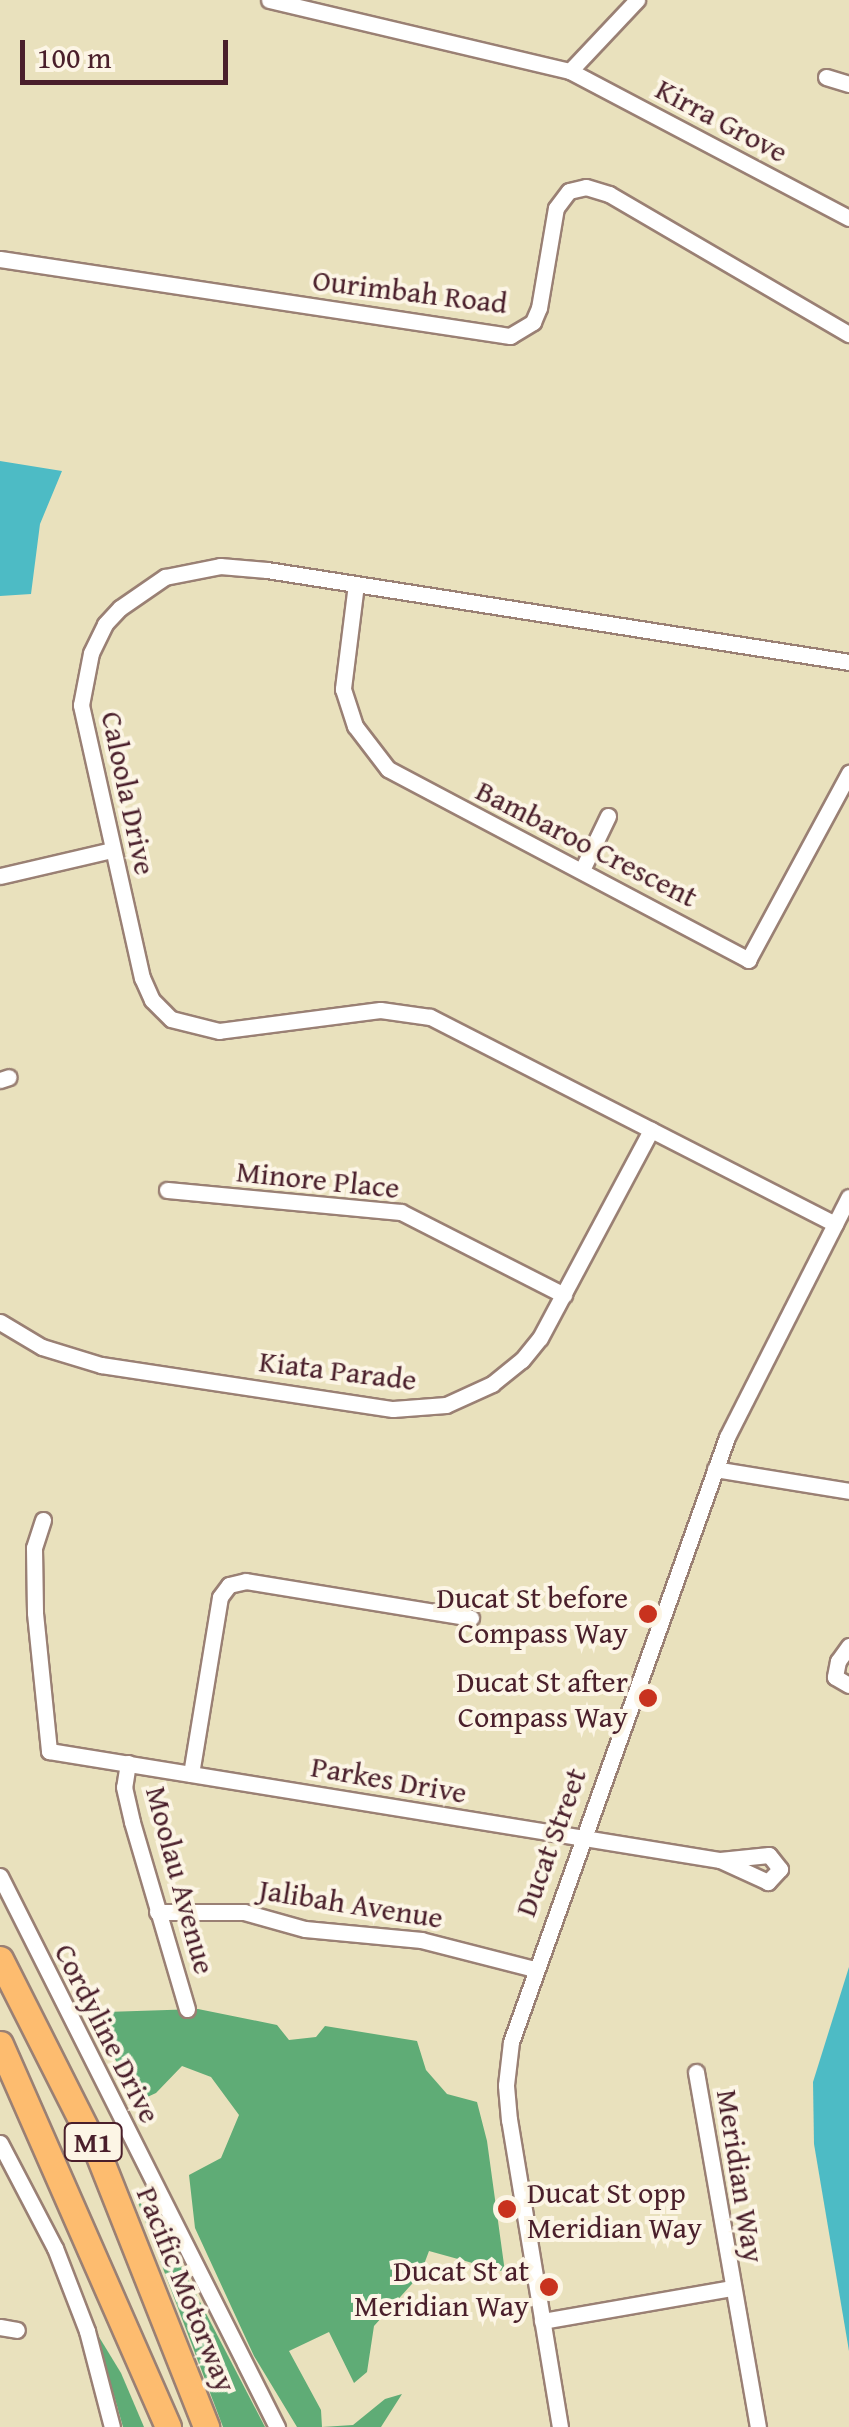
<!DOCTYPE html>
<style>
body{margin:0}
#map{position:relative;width:849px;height:2427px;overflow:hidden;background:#e9e1bd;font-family:"Gentium Book Plus",serif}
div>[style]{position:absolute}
.forest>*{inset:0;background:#5fac76}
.water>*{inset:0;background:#4dbbc5}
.roads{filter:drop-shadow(2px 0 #9a8074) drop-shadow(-2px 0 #9a8074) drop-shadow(0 2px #9a8074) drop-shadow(0 -2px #9a8074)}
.minor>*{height:15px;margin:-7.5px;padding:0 7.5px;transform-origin:7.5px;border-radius:7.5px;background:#fff}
.highway>*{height:25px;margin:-12.5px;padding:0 12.5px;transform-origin:12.5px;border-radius:12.5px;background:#fdbc6f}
.dots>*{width:28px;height:28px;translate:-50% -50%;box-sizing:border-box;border:5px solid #fcf5e5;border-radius:50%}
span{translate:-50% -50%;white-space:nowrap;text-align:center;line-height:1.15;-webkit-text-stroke:8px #fcf5e5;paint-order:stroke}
.shield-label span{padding:2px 8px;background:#fcf5e5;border:2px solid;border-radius:8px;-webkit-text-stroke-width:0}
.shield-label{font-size:28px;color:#4a1f2b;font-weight:700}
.street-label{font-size:30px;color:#4a1f2b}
.poi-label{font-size:30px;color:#4a1f2b}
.right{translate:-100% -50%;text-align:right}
.left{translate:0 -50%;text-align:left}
.scale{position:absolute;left:20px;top:40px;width:208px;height:45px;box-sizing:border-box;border:5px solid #4a1f2b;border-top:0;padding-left:12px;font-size:30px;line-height:35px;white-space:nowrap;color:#4a1f2b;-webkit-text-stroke:8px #fcf5e5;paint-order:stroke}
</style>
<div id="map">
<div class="forest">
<div style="clip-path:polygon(198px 2009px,277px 2025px,289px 2040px,316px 2037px,325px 2026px,417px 2041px,426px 2070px,447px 2094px,477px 2102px,487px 2141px,505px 2272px,429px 2251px,420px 2275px,374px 2326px,367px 2372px,354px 2383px,329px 2332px,289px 2351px,321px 2410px,322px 2427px,353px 2425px,385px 2399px,402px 2394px,381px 2427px,297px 2427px,254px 2356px,195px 2228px,189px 2175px,221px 2158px,239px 2115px,211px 2077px,182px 2066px,156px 2093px,143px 2099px,102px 2041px,106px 2012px)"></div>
<div style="clip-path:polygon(136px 2197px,170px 2244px,265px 2427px,223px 2427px)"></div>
<div style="clip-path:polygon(96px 2332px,121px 2373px,144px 2427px,123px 2427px)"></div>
</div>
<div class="water">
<div style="clip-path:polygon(0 461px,62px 471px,40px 524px,31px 594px,0 596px)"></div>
<div style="clip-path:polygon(849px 1967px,849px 2351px,814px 2144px,813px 2082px)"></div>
</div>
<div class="roads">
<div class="minor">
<div style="left:269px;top:0;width:309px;rotate:13.3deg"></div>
<div style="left:570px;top:71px;width:315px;rotate:27.8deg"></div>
<div style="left:570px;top:71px;width:98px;rotate:-46.7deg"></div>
<div style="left:826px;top:77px;width:24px;rotate:17deg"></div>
<div style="left:0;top:259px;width:516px;rotate:8.59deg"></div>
<div style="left:510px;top:336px;width:27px;rotate:-31deg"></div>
<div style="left:533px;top:322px;width:15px;rotate:-67deg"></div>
<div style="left:539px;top:308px;width:101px;rotate:-80.4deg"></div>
<div style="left:556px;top:208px;width:21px;rotate:-53deg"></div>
<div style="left:569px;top:191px;width:17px;rotate:-13deg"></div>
<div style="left:586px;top:187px;width:24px;rotate:17deg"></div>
<div style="left:609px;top:194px;width:278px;rotate:30.3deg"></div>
<div style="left:356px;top:584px;width:106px;rotate:97.1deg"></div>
<div style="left:343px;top:689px;width:39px;rotate:72deg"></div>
<div style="left:355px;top:726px;width:54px;rotate:52.5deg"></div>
<div style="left:388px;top:769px;width:408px;rotate:27.9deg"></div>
<div style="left:748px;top:960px;width:213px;rotate:-61.6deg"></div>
<div style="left:582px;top:870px;width:60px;rotate:-64.3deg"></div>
<div style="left:0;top:876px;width:115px;rotate:-13.1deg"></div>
<div style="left:0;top:1080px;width:9px;rotate:-18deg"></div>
<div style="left:167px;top:1190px;width:235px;rotate:5.4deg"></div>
<div style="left:401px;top:1212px;width:183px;rotate:27deg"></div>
<div style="left:835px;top:1224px;width:455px;rotate:-152.9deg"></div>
<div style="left:430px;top:1017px;width:50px;rotate:-172deg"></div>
<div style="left:380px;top:1010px;width:162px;rotate:172.6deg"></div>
<div style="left:219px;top:1031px;width:49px;rotate:-166deg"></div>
<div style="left:171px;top:1019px;width:27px;rotate:-135deg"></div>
<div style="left:152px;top:1000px;width:24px;rotate:-114deg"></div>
<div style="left:142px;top:978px;width:280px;rotate:-102.6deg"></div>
<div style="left:81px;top:705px;width:53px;rotate:-79.1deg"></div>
<div style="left:91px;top:653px;width:32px;rotate:-64deg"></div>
<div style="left:105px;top:624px;width:22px;rotate:-47deg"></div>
<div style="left:120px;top:608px;width:55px;rotate:-34.6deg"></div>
<div style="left:165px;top:577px;width:56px;rotate:-11.3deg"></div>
<div style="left:220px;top:566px;width:47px;rotate:4.9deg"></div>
<div style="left:267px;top:570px;width:589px;rotate:8.98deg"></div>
<div style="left:0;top:1322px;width:49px;rotate:30.8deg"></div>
<div style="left:42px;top:1347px;width:62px;rotate:17deg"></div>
<div style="left:101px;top:1365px;width:295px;rotate:8.6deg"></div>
<div style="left:393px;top:1409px;width:53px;rotate:-4.3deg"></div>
<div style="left:446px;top:1405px;width:51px;rotate:-24.5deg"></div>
<div style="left:492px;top:1384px;width:38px;rotate:-39deg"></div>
<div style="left:522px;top:1360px;width:28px;rotate:-51deg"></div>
<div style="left:540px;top:1338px;width:236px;rotate:-61.9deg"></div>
<div style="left:715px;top:1469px;width:136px;rotate:9.3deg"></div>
<div style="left:43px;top:1520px;width:29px;rotate:108deg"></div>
<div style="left:34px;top:1548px;width:65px;rotate:89.1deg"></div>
<div style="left:35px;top:1613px;width:139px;rotate:84.2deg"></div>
<div style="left:49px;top:1751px;width:680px;rotate:9.23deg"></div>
<div style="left:720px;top:1860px;width:49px;rotate:-5.8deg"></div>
<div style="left:769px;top:1855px;width:18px;rotate:52deg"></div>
<div style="left:780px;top:1869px;width:18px;rotate:133deg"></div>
<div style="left:768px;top:1882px;width:53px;rotate:-155.4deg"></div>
<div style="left:849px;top:1646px;width:19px;rotate:126deg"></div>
<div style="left:838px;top:1661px;width:16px;rotate:101deg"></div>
<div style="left:835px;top:1677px;width:16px;rotate:30deg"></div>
<div style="left:128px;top:1763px;width:24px;rotate:99deg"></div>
<div style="left:124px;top:1787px;width:36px;rotate:77deg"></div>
<div style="left:132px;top:1822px;width:195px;rotate:73.6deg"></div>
<div style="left:191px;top:1774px;width:179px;rotate:-80.7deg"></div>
<div style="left:220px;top:1597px;width:15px;rotate:-53deg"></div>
<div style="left:229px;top:1585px;width:17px;rotate:-13deg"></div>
<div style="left:246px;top:1581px;width:228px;rotate:9.3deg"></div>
<div style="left:0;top:1876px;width:617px;rotate:63.31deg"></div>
<div style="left:157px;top:1912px;width:87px"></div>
<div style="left:244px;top:1912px;width:63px;rotate:15.6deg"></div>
<div style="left:305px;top:1929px;width:117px;rotate:5.4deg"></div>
<div style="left:421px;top:1940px;width:117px;rotate:14.4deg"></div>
<div style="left:696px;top:2072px;width:360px;rotate:80.1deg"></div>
<div style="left:0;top:2143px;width:119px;rotate:62.4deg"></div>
<div style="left:55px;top:2248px;width:89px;rotate:68.9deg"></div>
<div style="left:87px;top:2331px;width:99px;rotate:75.4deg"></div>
<div style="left:542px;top:2321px;width:193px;rotate:-9.9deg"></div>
<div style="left:0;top:2327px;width:17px;rotate:10deg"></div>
<div style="left:560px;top:2427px;width:311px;rotate:-99.4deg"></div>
<div style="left:509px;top:2120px;width:35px;rotate:-95deg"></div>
<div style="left:506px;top:2085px;width:43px;rotate:-83.4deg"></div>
<div style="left:511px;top:2042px;width:642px;rotate:-70.35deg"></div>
<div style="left:727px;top:1437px;width:269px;rotate:-63.1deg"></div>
</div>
<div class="highway">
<div style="left:0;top:1959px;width:215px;rotate:63.2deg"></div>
<div style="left:97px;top:2151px;width:297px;rotate:68.4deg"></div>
<div style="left:0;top:2044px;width:418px;rotate:66.3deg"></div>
</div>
</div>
<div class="dots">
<div style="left:648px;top:1614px;background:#c8321e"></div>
<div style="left:648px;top:1698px;background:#c8321e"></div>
<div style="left:507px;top:2209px;background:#c8321e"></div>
<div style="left:549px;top:2287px;background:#c8321e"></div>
</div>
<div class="shield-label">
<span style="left:93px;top:2142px">M1</span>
</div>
<div class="street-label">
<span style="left:722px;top:120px;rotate:28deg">Kirra Grove</span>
<span style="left:410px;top:291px;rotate:7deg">Ourimbah Road</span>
<span style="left:129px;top:793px;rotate:78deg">Caloola Drive</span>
<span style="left:587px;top:843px;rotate:27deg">Bambaroo Crescent</span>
<span style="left:318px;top:1179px;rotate:6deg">Minore Place</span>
<span style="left:338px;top:1370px;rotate:7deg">Kiata Parade</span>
<span style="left:389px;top:1779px;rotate:10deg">Parkes Drive</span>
<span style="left:550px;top:1842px;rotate:-70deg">Ducat Street</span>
<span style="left:181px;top:1880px;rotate:75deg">Moolau Avenue</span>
<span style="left:351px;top:1903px;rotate:9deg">Jalibah Avenue</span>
<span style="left:108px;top:2033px;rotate:63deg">Cordyline Drive</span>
<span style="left:741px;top:2176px;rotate:81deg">Meridian Way</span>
<span style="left:187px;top:2289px;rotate:68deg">Pacific Motorway</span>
</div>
<div class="poi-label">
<span class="right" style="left:628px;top:1614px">Ducat St before<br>Compass Way</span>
<span class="right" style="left:628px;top:1698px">Ducat St after<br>Compass Way</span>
<span class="left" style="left:527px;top:2209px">Ducat St opp<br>Meridian Way</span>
<span class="right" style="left:529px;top:2287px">Ducat St at<br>Meridian Way</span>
</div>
<div class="scale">100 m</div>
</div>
